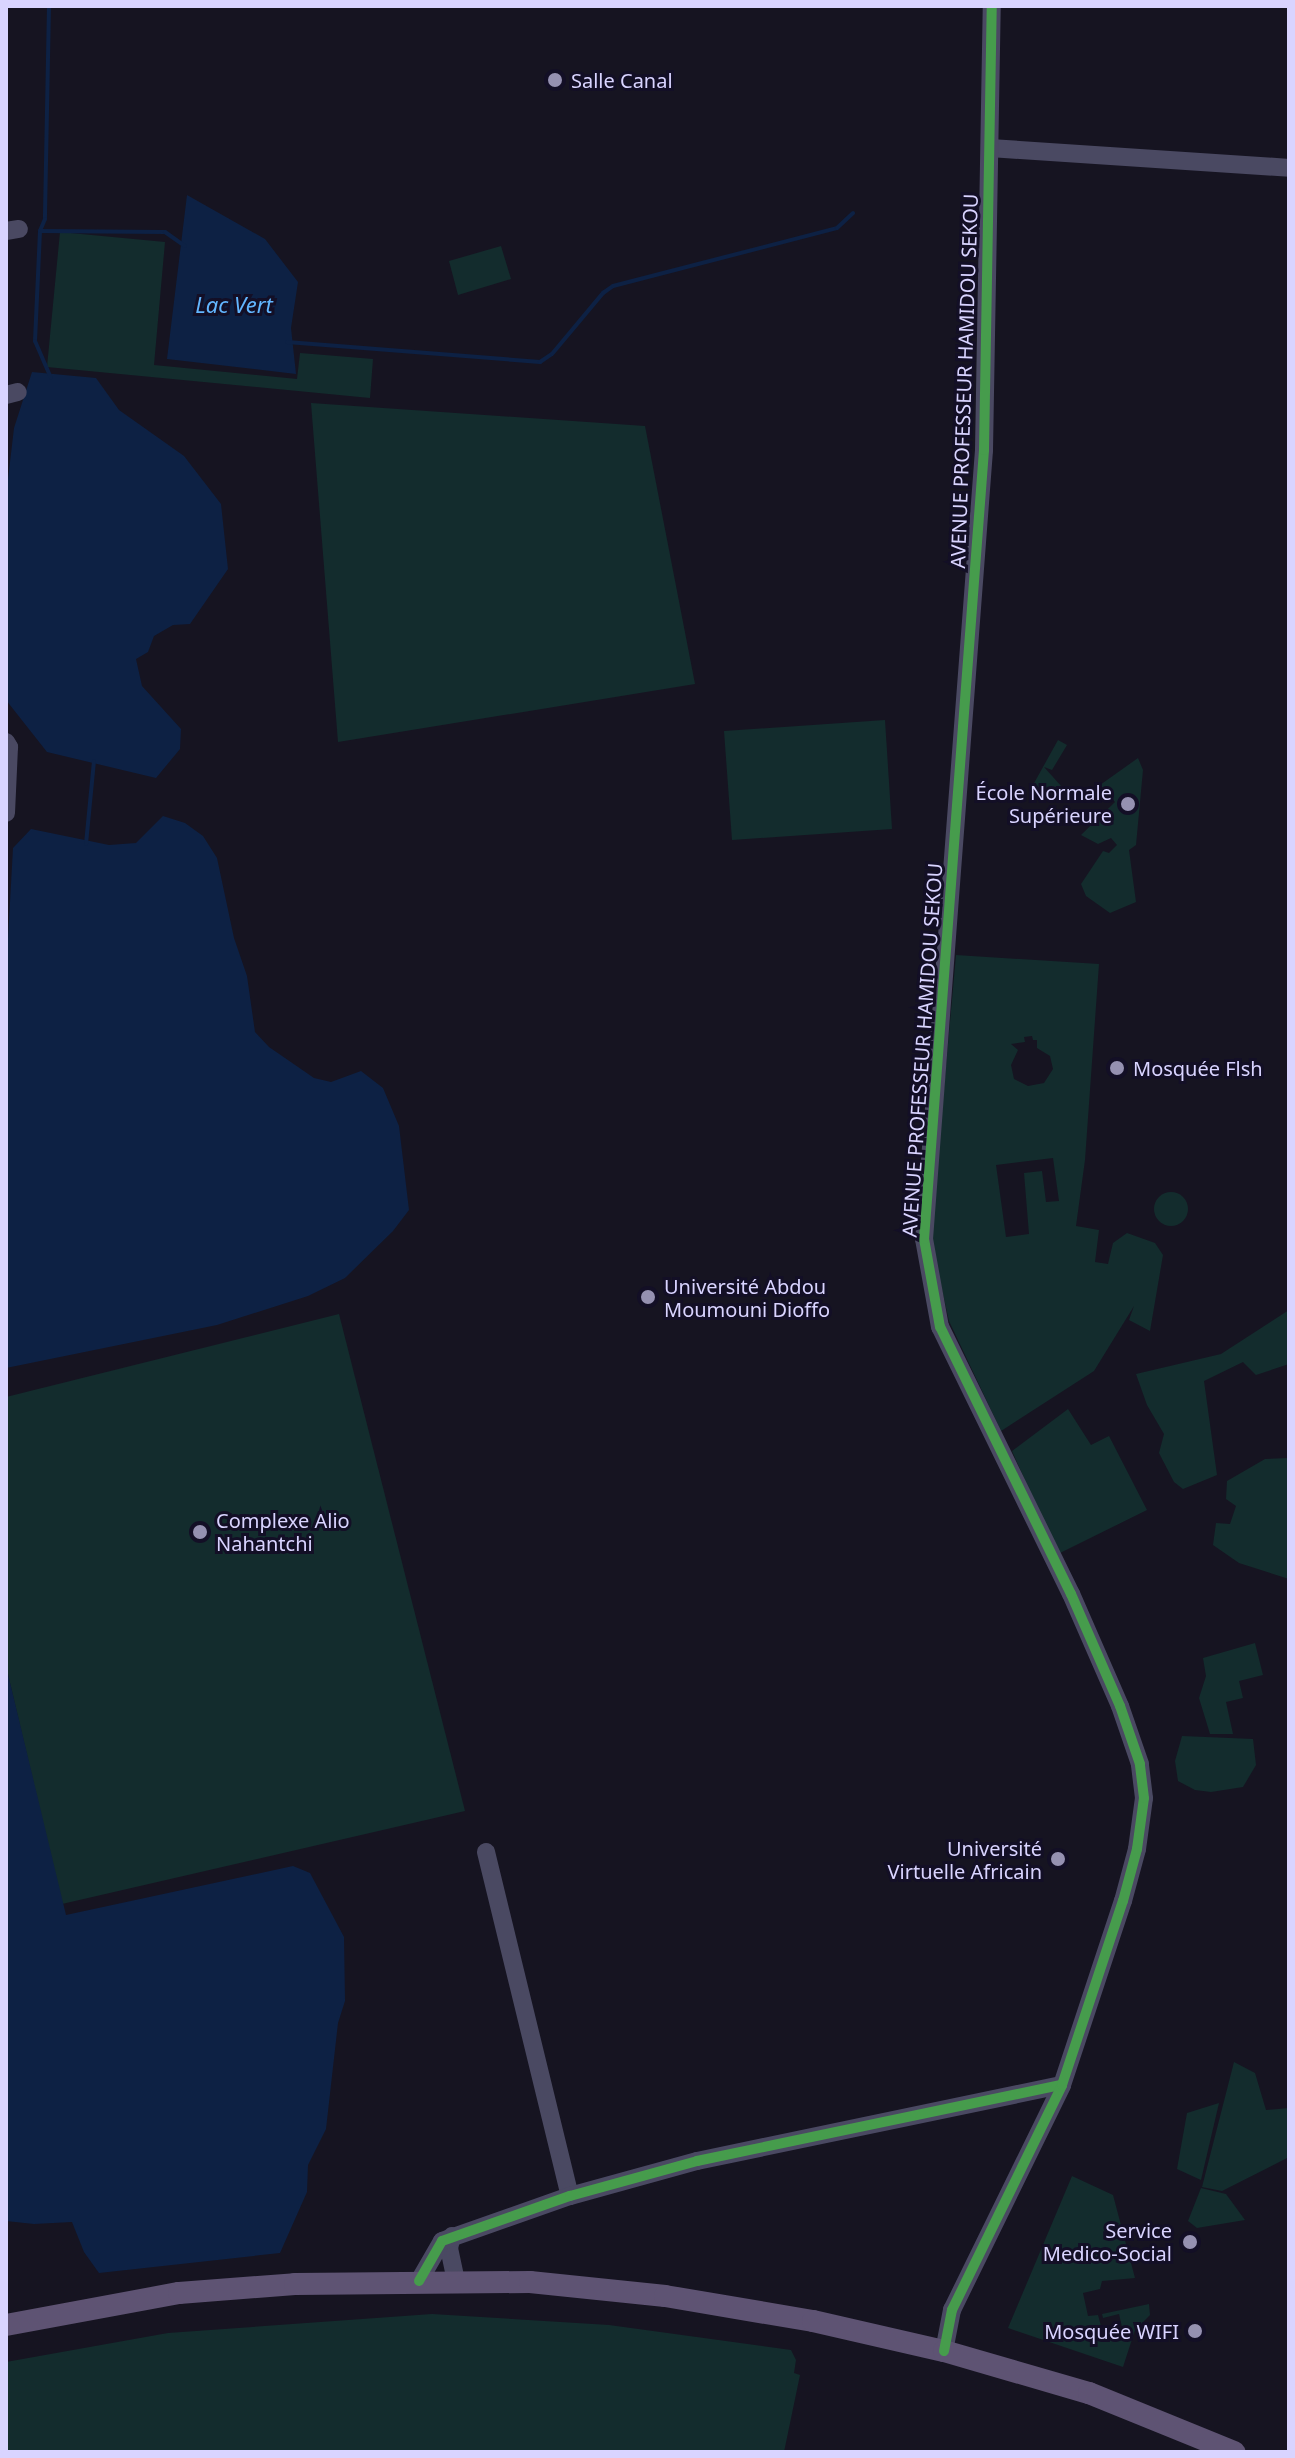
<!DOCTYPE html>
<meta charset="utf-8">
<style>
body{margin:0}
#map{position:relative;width:1295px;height:2458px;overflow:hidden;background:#161421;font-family:"Noto Sans",sans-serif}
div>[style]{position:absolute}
.green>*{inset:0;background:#132c2d}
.round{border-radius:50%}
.water>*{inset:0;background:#0d2144}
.stream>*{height:4px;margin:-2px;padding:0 2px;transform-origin:2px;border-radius:2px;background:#0d2144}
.minor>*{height:18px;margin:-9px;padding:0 9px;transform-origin:9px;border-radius:9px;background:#4a4962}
.major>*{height:22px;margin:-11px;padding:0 11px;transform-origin:11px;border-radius:11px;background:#5e5373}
.cycleway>*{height:10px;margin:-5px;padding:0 5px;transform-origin:5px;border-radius:5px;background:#469c4c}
.dots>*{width:22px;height:22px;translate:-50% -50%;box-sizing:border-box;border:4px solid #130f26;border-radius:50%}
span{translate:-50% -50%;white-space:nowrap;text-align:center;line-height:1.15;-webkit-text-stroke:6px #130f26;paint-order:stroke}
.poi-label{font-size:20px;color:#d9d4ff}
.left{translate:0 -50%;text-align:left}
.right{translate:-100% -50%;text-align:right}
.street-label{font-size:20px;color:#d9d4ff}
.water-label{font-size:22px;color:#62b6ff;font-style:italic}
.frame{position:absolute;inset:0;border:8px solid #d9d4ff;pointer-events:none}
</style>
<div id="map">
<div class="green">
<div style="clip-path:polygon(60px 232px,165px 242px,154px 365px,297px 379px,300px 353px,373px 359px,370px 398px,47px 367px)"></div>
<div style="clip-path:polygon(501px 246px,511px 279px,458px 295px,449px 261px)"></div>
<div style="clip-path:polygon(311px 403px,645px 426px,695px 684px,338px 742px)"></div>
<div style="clip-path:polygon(885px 720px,892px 829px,732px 840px,724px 731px)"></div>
<div style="clip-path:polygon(1058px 740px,1067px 745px,1052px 770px,1044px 767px,1062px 787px,1048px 799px,1033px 785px)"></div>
<div style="clip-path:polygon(1138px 758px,1143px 770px,1136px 845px,1129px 850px,1136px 902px,1110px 913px,1086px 896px,1081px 884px,1103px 851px,1109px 853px,1117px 845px,1111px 838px,1098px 844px,1081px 835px,1115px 802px,1100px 785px)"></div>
<div style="clip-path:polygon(evenodd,956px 955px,1099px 964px,1085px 1160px,1076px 1226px,1099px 1230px,1095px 1262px,1108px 1264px,1113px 1243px,1127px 1233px,1155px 1243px,1163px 1255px,1150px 1331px,1129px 1320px,1134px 1306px,1094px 1371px,1001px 1431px,949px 1321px,933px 1249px,933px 1212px,956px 955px,1032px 1036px,1033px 1040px,1037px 1040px,1037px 1048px,1050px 1056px,1053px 1069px,1044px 1083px,1028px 1086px,1014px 1079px,1011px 1065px,1018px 1050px,1011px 1044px,1025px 1042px,1024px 1037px,1032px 1036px,956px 955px,1053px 1158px,1059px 1201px,1046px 1202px,1042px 1171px,1024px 1173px,1029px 1234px,1006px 1237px,996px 1165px,1053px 1158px)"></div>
<div class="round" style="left:1154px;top:1192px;width:34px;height:34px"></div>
<div style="clip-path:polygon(1289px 1310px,1289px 1364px,1256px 1375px,1243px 1362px,1204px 1381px,1217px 1475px,1183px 1489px,1174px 1482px,1159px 1453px,1164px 1434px,1147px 1405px,1136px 1374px,1221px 1354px)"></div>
<div style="clip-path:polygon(339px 1314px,465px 1811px,62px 1904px,6px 1666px,6px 1397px)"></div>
<div style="clip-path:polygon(1068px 1409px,1091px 1445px,1109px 1436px,1147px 1510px,1058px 1554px,1012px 1451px)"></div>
<div style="clip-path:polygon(1289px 1458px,1289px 1579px,1239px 1563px,1213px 1545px,1216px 1523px,1230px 1524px,1236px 1506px,1226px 1499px,1227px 1481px,1265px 1459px)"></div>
<div style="clip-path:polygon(1255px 1643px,1263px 1675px,1239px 1681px,1243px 1698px,1226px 1702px,1233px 1734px,1210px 1734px,1199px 1698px,1206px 1676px,1203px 1658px)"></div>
<div style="clip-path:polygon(1182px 1736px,1253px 1739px,1256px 1765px,1243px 1787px,1211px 1792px,1195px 1790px,1178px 1781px,1175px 1761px)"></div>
<div style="clip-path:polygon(1234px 2062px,1255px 2073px,1266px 2110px,1289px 2108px,1289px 2157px,1222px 2191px,1202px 2187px)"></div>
<div style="clip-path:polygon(1219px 2103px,1201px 2180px,1177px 2169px,1187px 2113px)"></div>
<div style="clip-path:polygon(1072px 2176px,1113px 2195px,1135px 2278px,1102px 2281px,1100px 2289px,1083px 2293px,1088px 2316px,1098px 2315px,1105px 2341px,1124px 2336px,1119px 2314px,1103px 2318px,1102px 2314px,1149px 2304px,1150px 2315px,1135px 2330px,1123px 2367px,1008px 2328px)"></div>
<div style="clip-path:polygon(1201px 2188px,1226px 2194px,1245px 2220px,1197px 2228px,1188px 2221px)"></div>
<div style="clip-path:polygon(432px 2314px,609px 2325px,791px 2350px,796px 2360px,794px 2373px,800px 2375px,784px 2452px,6px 2452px,6px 2362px,168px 2333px)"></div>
</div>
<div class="water">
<div style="clip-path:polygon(187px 195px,265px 239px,298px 282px,291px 328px,296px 374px,167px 359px)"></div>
<div style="clip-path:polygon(32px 372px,96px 378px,119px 410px,184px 456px,221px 504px,228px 569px,190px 624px,173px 625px,154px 636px,148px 652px,136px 659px,142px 686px,181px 729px,180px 749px,156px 778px,47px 752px,6px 700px,6px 496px,14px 428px)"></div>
<div style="clip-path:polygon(163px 816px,185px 823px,203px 836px,217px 858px,234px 938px,247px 976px,255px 1032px,269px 1047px,314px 1078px,331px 1082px,361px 1071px,383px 1088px,399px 1126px,409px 1210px,393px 1231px,345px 1278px,308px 1296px,217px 1325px,6px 1368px,6px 974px,13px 848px,31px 829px,109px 845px,136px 843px)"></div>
<div style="clip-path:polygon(6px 1666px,66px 1915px,293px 1866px,310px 1873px,344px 1937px,345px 2001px,338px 2023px,326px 2129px,308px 2165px,307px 2192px,280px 2253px,99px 2273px,84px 2252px,72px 2222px,34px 2224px,6px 2221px)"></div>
</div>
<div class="stream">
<div style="left:49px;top:6px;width:213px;rotate:91.1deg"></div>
<div style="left:45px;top:219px;width:13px;rotate:113deg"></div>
<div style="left:40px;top:231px;width:110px;rotate:92.6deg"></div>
<div style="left:35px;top:341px;width:40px;rotate:66.6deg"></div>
<div style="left:40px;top:231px;width:125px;rotate:0.5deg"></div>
<div style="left:165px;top:232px;width:24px;rotate:35deg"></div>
<div style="left:287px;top:342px;width:254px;rotate:4.5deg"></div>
<div style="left:540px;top:362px;width:14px;rotate:-34deg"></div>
<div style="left:552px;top:354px;width:80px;rotate:-50.1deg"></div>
<div style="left:603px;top:293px;width:12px;rotate:-35deg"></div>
<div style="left:613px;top:286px;width:231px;rotate:-14.5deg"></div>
<div style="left:837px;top:228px;width:22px;rotate:-43deg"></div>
<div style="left:86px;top:844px;width:83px;rotate:-84.5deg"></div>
</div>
<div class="minor">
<div style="left:990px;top:148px;width:300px;rotate:3.8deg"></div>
<div style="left:6px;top:231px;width:13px;rotate:-9deg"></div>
<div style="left:6px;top:395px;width:12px;rotate:-14deg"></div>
<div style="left:6px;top:742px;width:6px;rotate:59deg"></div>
<div style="left:9px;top:747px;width:66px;rotate:92.6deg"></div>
<div style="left:486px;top:1852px;width:354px;rotate:76.3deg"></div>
<div style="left:452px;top:2236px;width:12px;rotate:104deg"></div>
<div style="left:449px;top:2248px;width:33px;rotate:78deg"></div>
<div style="left:419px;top:2281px;width:46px;rotate:-60.1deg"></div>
<div style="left:442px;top:2241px;width:136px;rotate:-19.4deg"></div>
<div style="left:570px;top:2196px;width:132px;rotate:-15.4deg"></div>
<div style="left:697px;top:2161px;width:373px;rotate:-11.8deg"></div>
<div style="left:944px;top:2351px;width:42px;rotate:-79deg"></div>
<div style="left:952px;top:2310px;width:250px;rotate:-63.9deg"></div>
<div style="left:1062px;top:2085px;width:194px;rotate:-71.7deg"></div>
<div style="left:1123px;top:1901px;width:54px;rotate:-74.9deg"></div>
<div style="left:1137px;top:1849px;width:51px;rotate:-82.2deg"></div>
<div style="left:1144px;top:1798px;width:34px;rotate:-97deg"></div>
<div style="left:1140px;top:1764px;width:61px;rotate:-109deg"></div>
<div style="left:1120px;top:1706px;width:122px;rotate:-113.6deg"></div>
<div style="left:1071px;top:1594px;width:297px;rotate:-116.1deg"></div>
<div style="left:940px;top:1327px;width:89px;rotate:-100.3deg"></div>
<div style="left:924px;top:1239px;width:791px;rotate:-85.65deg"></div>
<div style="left:984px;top:450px;width:444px;rotate:-89deg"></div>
</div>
<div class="major">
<div style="left:6px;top:2325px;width:176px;rotate:-10.5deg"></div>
<div style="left:179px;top:2293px;width:116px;rotate:-4.4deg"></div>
<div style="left:295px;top:2284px;width:235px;rotate:-0.5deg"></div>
<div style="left:530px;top:2282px;width:136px;rotate:5.9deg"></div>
<div style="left:665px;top:2296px;width:150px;rotate:9.6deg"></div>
<div style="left:813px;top:2321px;width:134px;rotate:12.9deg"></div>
<div style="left:944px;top:2351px;width:151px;rotate:16.2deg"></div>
<div style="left:1089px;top:2393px;width:157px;rotate:22.1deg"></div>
</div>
<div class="cycleway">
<div style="left:419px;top:2281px;width:46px;rotate:-60.1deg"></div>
<div style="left:442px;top:2241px;width:136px;rotate:-19.4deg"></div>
<div style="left:570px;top:2196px;width:132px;rotate:-15.4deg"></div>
<div style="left:697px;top:2161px;width:373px;rotate:-11.8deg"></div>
<div style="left:944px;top:2351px;width:42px;rotate:-79deg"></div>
<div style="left:952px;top:2310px;width:250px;rotate:-63.9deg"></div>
<div style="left:1062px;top:2085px;width:194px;rotate:-71.7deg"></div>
<div style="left:1123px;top:1901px;width:54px;rotate:-74.9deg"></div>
<div style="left:1137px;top:1849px;width:51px;rotate:-82.2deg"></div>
<div style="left:1144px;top:1798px;width:34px;rotate:-97deg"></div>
<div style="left:1140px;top:1764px;width:61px;rotate:-109deg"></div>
<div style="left:1120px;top:1706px;width:122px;rotate:-113.6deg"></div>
<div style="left:1071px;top:1594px;width:297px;rotate:-116.1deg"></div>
<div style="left:940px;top:1327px;width:89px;rotate:-100.3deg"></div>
<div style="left:924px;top:1239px;width:791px;rotate:-85.65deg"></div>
<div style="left:984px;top:450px;width:444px;rotate:-89deg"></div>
</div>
<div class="dots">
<div style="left:555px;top:80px;background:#9591b1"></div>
<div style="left:1128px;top:804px;background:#9591b1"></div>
<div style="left:1117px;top:1068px;background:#9591b1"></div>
<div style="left:648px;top:1297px;background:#9591b1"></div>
<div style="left:200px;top:1532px;background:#9591b1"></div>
<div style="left:1058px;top:1859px;background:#9591b1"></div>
<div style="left:1190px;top:2242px;background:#9591b1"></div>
<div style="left:1195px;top:2331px;background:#9591b1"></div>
</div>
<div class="poi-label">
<span class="left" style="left:571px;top:80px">Salle Canal</span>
<span class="right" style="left:1112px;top:804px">École Normale<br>Supérieure</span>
<span class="left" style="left:1133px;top:1068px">Mosquée Flsh</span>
<span class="left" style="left:664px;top:1298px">Université Abdou<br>Moumouni Dioffo</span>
<span class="left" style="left:216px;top:1532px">Complexe Alio<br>Nahantchi</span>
<span class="right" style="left:1042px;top:1860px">Université<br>Virtuelle Africain</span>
<span class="right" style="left:1172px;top:2242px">Service<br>Medico-Social</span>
<span class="right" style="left:1179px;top:2331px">Mosquée WIFI</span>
</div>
<div class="street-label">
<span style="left:964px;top:381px;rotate:-88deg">AVENUE PROFESSEUR HAMIDOU SEKOU</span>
<span style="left:922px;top:1050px;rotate:-86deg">AVENUE PROFESSEUR HAMIDOU SEKOU</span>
</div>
<div class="water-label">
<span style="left:234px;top:305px">Lac Vert</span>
</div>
<div class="frame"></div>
</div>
